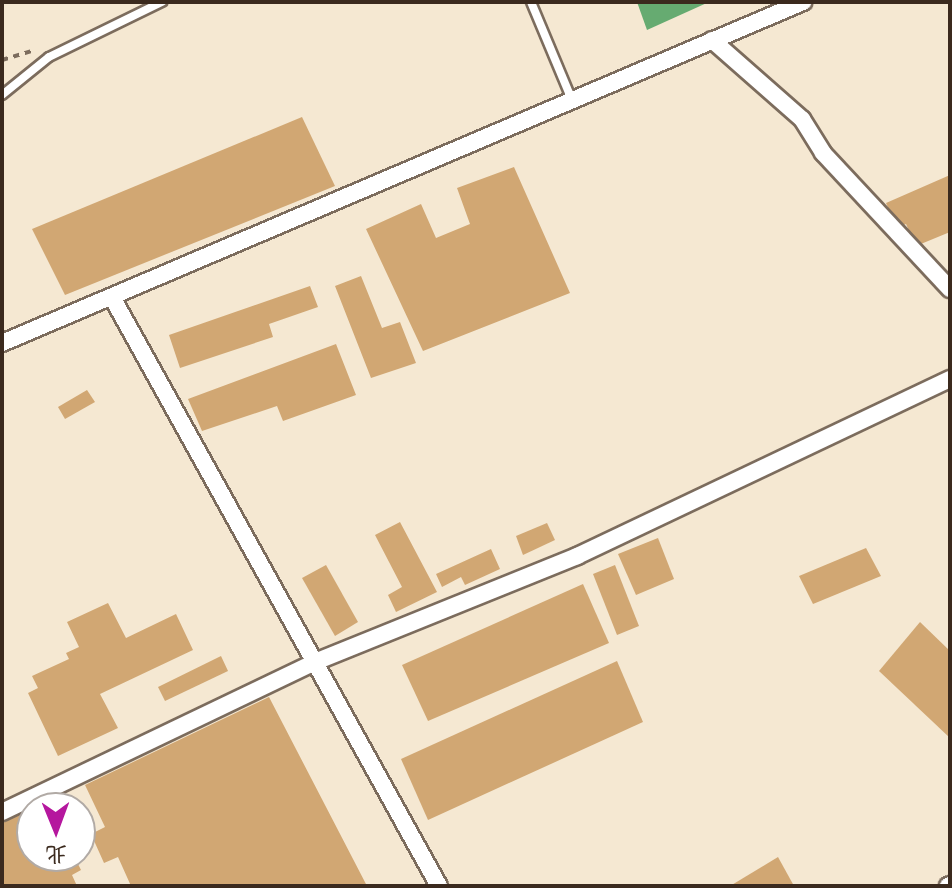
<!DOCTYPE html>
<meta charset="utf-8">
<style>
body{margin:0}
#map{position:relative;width:952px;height:888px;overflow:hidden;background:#f5e8d2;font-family:Pangolin,"LXGW WenKai TC",sans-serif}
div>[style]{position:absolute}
.forest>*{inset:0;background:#66ab71}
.building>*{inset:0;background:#d1a773}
.path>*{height:4px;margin-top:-2px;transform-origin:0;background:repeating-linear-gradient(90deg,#7c6c5d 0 6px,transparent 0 12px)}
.roads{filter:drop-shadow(2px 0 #7c6c5d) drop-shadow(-2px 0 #7c6c5d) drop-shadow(0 2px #7c6c5d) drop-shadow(0 -2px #7c6c5d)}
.lane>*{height:8px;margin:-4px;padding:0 4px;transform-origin:4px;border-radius:4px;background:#fff}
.street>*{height:16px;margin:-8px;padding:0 8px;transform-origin:8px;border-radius:8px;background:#fff}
span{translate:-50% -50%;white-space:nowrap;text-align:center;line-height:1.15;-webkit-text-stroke:7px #fff;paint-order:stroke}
.frame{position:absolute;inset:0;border:4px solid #3b2a1e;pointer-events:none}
.north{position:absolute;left:16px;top:792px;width:80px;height:80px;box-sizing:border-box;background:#fff;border:2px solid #b1aaa5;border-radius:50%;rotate:179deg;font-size:22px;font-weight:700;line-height:32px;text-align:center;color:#3b2a1e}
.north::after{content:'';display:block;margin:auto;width:28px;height:36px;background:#b5179e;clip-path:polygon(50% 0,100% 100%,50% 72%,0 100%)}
</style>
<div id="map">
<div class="forest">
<div style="clip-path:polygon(637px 2px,709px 2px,647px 30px)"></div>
</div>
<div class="building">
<div style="clip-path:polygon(302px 117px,335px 186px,65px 295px,32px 229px)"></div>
<div style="clip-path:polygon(514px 167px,570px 293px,423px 351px,366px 229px,421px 204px,436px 238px,470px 224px,457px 188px)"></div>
<div style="clip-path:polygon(950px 175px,950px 232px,916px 246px,906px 224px,897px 228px,886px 203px)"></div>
<div style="clip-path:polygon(361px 276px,382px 328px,400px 322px,416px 363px,371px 378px,335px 286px)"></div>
<div style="clip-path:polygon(310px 286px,318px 307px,269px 324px,273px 337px,180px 368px,169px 335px)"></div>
<div style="clip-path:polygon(336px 344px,356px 395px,283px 421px,277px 406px,202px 431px,188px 399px)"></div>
<div style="clip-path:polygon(87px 390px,95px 402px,65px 419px,58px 407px)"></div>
<div style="clip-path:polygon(400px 522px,437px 592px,396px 612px,388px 595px,402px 587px,375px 535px)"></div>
<div style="clip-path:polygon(547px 523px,555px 540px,523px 555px,516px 536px)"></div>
<div style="clip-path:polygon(658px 538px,674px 579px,636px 595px,618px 554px)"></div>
<div style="clip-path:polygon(866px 548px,881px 576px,813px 604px,799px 576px)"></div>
<div style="clip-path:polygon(491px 549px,500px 569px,465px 585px,461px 577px,442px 587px,436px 574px)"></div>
<div style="clip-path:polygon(326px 565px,358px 622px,335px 636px,302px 578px)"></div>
<div style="clip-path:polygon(615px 565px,639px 626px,617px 635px,593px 574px)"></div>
<div style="clip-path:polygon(583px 584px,609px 643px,428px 721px,402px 665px)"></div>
<div style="clip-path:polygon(108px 603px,126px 638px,176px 614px,193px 650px,100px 694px,118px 728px,58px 756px,28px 693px,38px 688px,32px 676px,69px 659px,66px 653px,79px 647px,67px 622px)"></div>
<div style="clip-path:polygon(920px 622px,950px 651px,950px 738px,879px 671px)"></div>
<div style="clip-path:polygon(221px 656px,228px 671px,165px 701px,158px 687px)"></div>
<div style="clip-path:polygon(617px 661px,643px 722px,428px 820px,401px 759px)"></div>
<div style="clip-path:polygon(269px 697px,367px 886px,131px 886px,118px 857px,104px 863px,91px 834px,105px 827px,85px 785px)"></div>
<div style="clip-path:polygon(49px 800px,52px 808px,32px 808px,32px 856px,74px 856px,81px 870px,72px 875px,77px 886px,2px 886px,2px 822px)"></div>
<div style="clip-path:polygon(778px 857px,794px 886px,730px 886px)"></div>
</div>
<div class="path">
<div style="left:2px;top:60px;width:34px;rotate:-17deg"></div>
</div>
<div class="roads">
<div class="lane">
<div style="left:531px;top:2px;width:106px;rotate:67.3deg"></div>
<div style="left:2px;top:95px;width:60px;rotate:-39deg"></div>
<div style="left:49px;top:57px;width:126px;rotate:-26deg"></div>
</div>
<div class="street">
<div style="left:712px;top:40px;width:120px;rotate:41.3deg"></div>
<div style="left:802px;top:119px;width:40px;rotate:58deg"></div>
<div style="left:823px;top:153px;width:186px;rotate:47deg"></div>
<div style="left:113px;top:299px;width:671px;rotate:60.95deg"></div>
<div style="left:2px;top:343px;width:871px;rotate:-23.06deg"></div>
<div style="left:2px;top:812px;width:347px;rotate:-25.6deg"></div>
<div style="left:315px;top:662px;width:283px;rotate:-22deg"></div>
<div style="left:577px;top:556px;width:413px;rotate:-25.4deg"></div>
<div style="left:948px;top:886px;width:2px;rotate:-27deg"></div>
</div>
</div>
<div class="frame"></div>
<div class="north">北</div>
</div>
